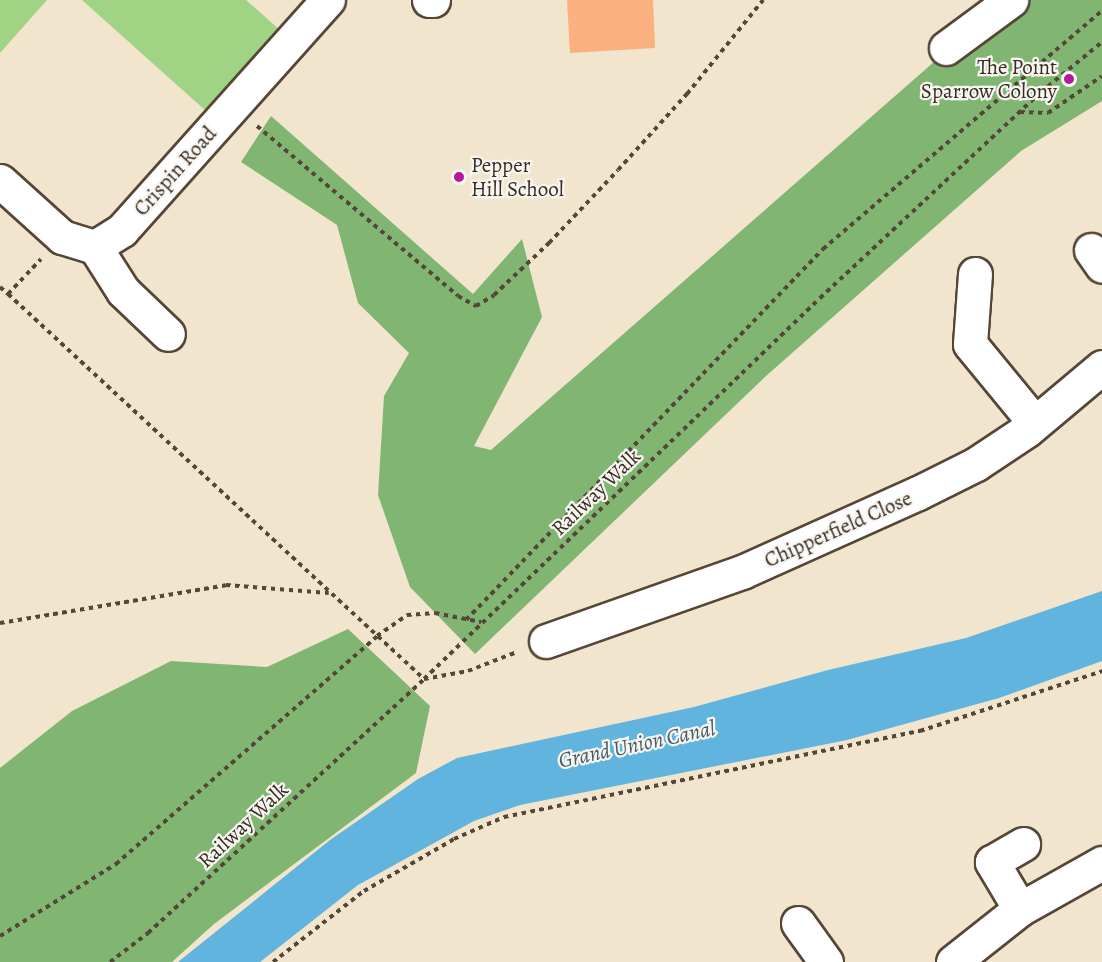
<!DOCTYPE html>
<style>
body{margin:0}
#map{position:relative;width:1102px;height:962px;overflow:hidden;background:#f1e5cd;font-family:Alegreya,serif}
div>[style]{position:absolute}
.green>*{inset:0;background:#a0d484}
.forest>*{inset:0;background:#80b672}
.water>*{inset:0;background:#61b4dd}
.building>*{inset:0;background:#fab07f}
.path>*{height:4px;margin-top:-2px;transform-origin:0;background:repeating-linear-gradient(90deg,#564638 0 4.5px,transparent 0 9px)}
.roads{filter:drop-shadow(2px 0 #564638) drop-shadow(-2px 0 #564638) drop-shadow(0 2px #564638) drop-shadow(0 -2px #564638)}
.minor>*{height:33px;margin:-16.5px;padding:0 16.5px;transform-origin:16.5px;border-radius:16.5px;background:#fff}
.dots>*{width:16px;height:16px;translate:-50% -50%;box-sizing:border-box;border:3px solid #f6f6f2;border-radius:50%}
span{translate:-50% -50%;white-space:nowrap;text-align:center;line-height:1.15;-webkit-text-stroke:4.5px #f6f6f2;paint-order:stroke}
.poi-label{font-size:21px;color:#3b2a1e}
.right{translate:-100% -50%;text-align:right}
.left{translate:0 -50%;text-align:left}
.street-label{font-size:21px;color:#3b2a1e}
.water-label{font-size:22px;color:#485a61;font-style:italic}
</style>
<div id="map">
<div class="green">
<div style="clip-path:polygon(0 0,47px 0,0 53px)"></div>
<div style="clip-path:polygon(82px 0,246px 0,281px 31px,206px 111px)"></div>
</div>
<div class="forest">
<div style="clip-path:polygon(1013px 0,1102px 0,1102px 101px,1021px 151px,766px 376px,475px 654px,410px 587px,378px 495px,384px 396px,409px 353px,358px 303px,337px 225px,241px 162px,271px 116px,473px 294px,522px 239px,542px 317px,474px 446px,491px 450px,983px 19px)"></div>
<div style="clip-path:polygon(348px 629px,430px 706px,416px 773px,214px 924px,172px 962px,0 962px,0 768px,72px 711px,171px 661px,267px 667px)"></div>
</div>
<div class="water">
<div style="clip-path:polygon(1102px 591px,1102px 661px,999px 698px,847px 740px,520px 805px,474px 821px,358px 885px,260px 962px,178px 962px,330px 840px,418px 779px,457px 758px,694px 707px,828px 670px,966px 638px)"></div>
</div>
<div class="building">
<div style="clip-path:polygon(567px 0,653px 0,655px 48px,570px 53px)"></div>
</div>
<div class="path">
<div style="left:1020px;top:112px;width:28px;rotate:2deg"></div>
<div style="left:1048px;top:113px;width:65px;rotate:-34.4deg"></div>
<div style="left:257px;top:126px;width:263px;rotate:40.2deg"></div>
<div style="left:458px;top:296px;width:21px;rotate:29deg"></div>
<div style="left:476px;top:306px;width:21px;rotate:-31deg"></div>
<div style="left:494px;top:295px;width:76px;rotate:-43.4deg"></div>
<div style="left:549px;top:243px;width:100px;rotate:-46.6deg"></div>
<div style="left:618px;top:170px;width:103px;rotate:-47.8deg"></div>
<div style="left:687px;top:94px;width:121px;rotate:-51deg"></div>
<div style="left:0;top:287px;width:11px;rotate:41deg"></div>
<div style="left:8px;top:294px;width:48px;rotate:-46.7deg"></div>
<div style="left:8px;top:294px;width:567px;rotate:42.78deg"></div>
<div style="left:424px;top:679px;width:45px;rotate:-10.3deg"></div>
<div style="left:468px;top:671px;width:53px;rotate:-21.2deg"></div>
<div style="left:466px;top:620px;width:515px;rotate:-46.1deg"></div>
<div style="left:823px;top:249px;width:367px;rotate:-40.5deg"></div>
<div style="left:0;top:623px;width:229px;rotate:-9.5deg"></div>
<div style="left:226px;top:585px;width:103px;rotate:4.4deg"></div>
<div style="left:0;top:936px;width:137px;rotate:-31.8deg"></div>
<div style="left:116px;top:864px;width:347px;rotate:-41.1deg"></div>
<div style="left:377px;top:636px;width:37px;rotate:-35deg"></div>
<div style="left:407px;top:615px;width:28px;rotate:-4deg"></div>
<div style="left:435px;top:613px;width:47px;rotate:11.1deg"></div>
<div style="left:110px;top:962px;width:48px;rotate:-37.3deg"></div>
<div style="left:148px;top:933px;width:375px;rotate:-42.6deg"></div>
<div style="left:424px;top:679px;width:550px;rotate:-43.89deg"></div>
<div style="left:820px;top:298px;width:302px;rotate:-43deg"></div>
<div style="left:1041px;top:92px;width:79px;rotate:-39.3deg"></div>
<div style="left:273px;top:962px;width:115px;rotate:-38deg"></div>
<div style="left:364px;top:891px;width:104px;rotate:-30deg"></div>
<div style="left:454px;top:839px;width:55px;rotate:-23.7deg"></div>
<div style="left:504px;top:817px;width:425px;rotate:-11.7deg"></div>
<div style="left:920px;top:731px;width:192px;rotate:-18.2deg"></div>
</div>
<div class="roads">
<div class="minor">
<div style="left:429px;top:0;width:4px"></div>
<div style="left:946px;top:48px;width:81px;rotate:-36.4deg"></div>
<div style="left:0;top:181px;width:84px;rotate:42.1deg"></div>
<div style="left:62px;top:237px;width:34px;rotate:17deg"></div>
<div style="left:95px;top:247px;width:32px;rotate:-32deg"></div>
<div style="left:122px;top:230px;width:309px;rotate:-48.2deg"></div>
<div style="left:95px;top:247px;width:52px;rotate:57.5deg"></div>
<div style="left:123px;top:291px;width:62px;rotate:43.7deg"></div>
<div style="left:1091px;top:250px;width:19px;rotate:55deg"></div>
<div style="left:975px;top:274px;width:70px;rotate:94.1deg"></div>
<div style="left:970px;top:344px;width:102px;rotate:50.6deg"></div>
<div style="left:546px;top:641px;width:208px;rotate:-19.4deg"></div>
<div style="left:742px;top:572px;width:193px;rotate:-24.2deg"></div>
<div style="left:918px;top:493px;width:65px;rotate:-26.6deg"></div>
<div style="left:976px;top:464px;width:61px;rotate:-33.7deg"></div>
<div style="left:1027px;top:430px;width:98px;rotate:-40deg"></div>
<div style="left:1020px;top:909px;width:55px;rotate:-120.8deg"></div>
<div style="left:992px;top:862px;width:36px;rotate:-30deg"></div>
<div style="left:798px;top:923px;width:48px;rotate:54.3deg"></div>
<div style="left:953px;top:962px;width:85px;rotate:-38.3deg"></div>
<div style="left:1020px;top:909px;width:94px;rotate:-29.3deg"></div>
</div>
</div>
<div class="dots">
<div style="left:1069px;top:79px;background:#b5179e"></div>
<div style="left:459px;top:177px;background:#b5179e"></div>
</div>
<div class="poi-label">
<span class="right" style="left:1057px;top:79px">The Point<br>Sparrow Colony</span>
<span class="left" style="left:471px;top:177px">Pepper<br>Hill School</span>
</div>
<div class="street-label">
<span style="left:175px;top:171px;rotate:-48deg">Crispin Road</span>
<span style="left:596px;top:492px;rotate:-44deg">Railway Walk</span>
<span style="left:838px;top:529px;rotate:-24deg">Chipperfield Close</span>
<span style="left:243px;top:825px;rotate:-43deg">Railway Walk</span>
</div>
<div class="water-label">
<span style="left:637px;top:745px;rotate:-12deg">Grand Union Canal</span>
</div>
</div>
